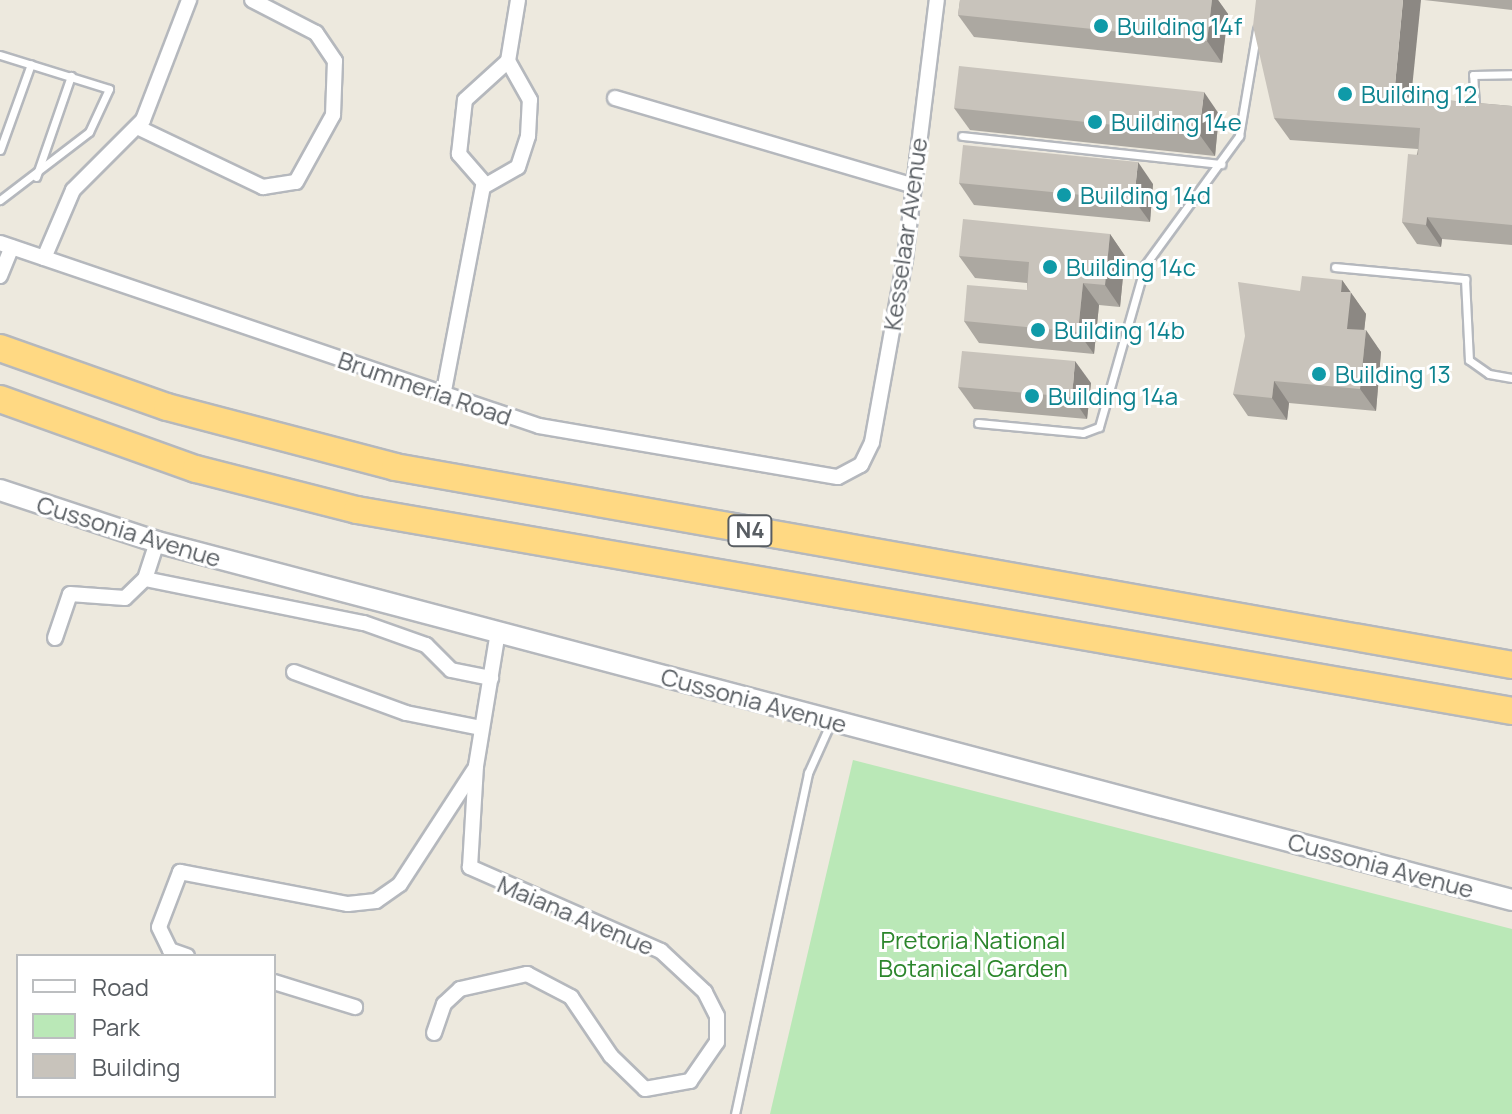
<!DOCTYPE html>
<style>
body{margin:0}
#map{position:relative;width:1512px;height:1114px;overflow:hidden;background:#ede9de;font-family:Manrope,sans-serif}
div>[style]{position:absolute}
.green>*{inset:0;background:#bae8b7}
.roads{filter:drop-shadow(2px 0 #b5b8bd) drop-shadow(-2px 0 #b5b8bd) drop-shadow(0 2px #b5b8bd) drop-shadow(0 -2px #b5b8bd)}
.service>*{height:7px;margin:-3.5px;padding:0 3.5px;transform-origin:3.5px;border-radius:3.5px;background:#fff}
.minor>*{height:14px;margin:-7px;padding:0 7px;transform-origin:7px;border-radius:7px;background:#fff}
.secondary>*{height:20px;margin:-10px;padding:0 10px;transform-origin:10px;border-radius:10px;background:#fff}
.motorway>*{height:26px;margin:-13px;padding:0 13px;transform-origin:13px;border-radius:13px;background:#ffd983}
.wall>*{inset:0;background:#aca8a1}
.shaded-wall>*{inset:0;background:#8c8883}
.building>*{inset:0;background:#c8c3bb}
.dots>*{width:22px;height:22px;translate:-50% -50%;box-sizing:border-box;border:4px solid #fff;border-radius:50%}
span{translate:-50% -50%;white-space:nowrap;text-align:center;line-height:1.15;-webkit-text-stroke:6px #fff;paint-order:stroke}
.shield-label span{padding:2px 6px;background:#fff;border:2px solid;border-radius:6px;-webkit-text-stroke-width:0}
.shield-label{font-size:22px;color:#585d62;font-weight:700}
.culture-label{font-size:24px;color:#0d838f}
.left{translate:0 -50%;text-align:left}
.street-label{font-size:24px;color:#585d62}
.park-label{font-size:24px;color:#2c862c}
.legend{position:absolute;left:16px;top:954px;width:260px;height:144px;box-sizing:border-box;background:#fff;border:2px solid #bcbec0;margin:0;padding:10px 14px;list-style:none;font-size:24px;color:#585d62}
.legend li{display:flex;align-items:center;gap:16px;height:40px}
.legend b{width:40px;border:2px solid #bcbec0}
</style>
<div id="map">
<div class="green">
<div style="clip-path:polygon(853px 760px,1512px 929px,1512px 1114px,770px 1114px)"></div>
</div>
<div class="roads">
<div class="service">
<div style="left:0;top:55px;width:114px;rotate:17.3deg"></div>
<div style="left:109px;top:89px;width:47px;rotate:114.9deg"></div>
<div style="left:89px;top:132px;width:112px;rotate:142.6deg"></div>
<div style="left:1475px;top:109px;width:34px;rotate:-93deg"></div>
<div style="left:1473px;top:75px;width:39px;rotate:-1deg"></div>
<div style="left:962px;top:136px;width:261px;rotate:6.2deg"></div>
<div style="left:0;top:150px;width:91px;rotate:-70.2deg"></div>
<div style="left:36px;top:177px;width:107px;rotate:-70.9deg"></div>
<div style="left:1335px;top:267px;width:131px;rotate:5.3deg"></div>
<div style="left:1465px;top:279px;width:81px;rotate:87.2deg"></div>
<div style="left:1469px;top:360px;width:24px;rotate:35deg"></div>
<div style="left:1489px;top:374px;width:23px;rotate:10deg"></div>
<div style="left:978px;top:423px;width:105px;rotate:5.4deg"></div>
<div style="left:1083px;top:433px;width:17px;rotate:-21deg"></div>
<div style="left:1099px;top:427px;width:168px;rotate:-74.1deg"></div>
<div style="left:1145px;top:265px;width:160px;rotate:-53.9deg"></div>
<div style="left:1239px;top:136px;width:108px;rotate:-80.4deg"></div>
<div style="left:735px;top:1114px;width:349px;rotate:-77.9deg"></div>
<div style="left:808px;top:773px;width:56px;rotate:-65.7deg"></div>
</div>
<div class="minor">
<div style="left:615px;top:98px;width:312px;rotate:16.4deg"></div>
<div style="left:137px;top:127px;width:140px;rotate:25.5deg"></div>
<div style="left:263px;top:187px;width:33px;rotate:-9deg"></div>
<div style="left:296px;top:182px;width:77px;rotate:-61.1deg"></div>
<div style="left:333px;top:115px;width:54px;rotate:-87.9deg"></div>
<div style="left:335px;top:61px;width:34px;rotate:-124deg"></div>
<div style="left:316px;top:33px;width:72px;rotate:-152.7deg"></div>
<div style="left:485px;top:184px;width:40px;rotate:-131deg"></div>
<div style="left:459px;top:154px;width:54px;rotate:-83.7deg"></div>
<div style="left:465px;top:100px;width:58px;rotate:-42.2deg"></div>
<div style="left:0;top:243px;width:569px;rotate:18.75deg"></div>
<div style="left:539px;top:426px;width:303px;rotate:9.7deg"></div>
<div style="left:838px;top:477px;width:26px;rotate:-28deg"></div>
<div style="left:861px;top:465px;width:25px;rotate:-64deg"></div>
<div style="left:872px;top:442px;width:186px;rotate:-79.8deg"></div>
<div style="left:905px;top:259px;width:261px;rotate:-83deg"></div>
<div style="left:44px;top:258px;width:74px;rotate:-66.9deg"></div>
<div style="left:73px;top:190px;width:99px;rotate:-45deg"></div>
<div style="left:143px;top:120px;width:129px;rotate:-69deg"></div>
<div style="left:0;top:276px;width:31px;rotate:-68deg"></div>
<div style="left:443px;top:396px;width:213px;rotate:-79.2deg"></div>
<div style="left:483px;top:187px;width:40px;rotate:-29.7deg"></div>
<div style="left:518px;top:167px;width:33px;rotate:-72deg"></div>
<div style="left:528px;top:136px;width:36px;rotate:-87deg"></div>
<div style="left:530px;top:100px;width:45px;rotate:-119.4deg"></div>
<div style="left:508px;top:61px;width:62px;rotate:-80.7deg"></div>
<div style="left:145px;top:579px;width:223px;rotate:11.4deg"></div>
<div style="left:364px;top:623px;width:66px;rotate:19.5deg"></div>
<div style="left:426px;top:645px;width:35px;rotate:45deg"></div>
<div style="left:451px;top:670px;width:41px;rotate:11.3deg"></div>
<div style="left:55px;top:638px;width:46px;rotate:-71.2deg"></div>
<div style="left:70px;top:594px;width:55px;rotate:4.2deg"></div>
<div style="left:125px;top:598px;width:28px;rotate:-44deg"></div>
<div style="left:145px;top:579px;width:39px;rotate:-72deg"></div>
<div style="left:294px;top:672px;width:119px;rotate:20.1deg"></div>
<div style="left:406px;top:713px;width:76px;rotate:11.3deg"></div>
<div style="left:187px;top:956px;width:18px;rotate:-161deg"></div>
<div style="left:170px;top:950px;width:25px;rotate:-116deg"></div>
<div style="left:159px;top:927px;width:59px;rotate:-69.1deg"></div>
<div style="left:180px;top:872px;width:171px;rotate:10.8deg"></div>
<div style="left:348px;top:904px;width:28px;rotate:-6deg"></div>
<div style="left:376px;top:901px;width:29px;rotate:-35deg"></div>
<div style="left:400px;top:884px;width:136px;rotate:-57deg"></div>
<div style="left:274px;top:982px;width:85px;rotate:17.2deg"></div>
<div style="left:434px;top:1033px;width:31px;rotate:-71deg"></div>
<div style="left:444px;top:1004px;width:22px;rotate:-43deg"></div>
<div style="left:460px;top:989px;width:69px;rotate:-12.6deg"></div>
<div style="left:527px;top:974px;width:50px;rotate:27.6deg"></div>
<div style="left:571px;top:997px;width:71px;rotate:55.9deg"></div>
<div style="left:611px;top:1056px;width:47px;rotate:44.1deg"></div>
<div style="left:645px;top:1089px;width:46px;rotate:-10.1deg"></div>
<div style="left:690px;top:1081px;width:47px;rotate:-55.3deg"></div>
<div style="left:717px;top:1042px;width:26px;rotate:-90deg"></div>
<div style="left:717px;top:1016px;width:27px;rotate:-117deg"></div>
<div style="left:705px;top:992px;width:60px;rotate:-137deg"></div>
<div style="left:661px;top:951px;width:209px;rotate:-156.3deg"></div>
<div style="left:470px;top:867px;width:101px;rotate:-86.6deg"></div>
<div style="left:476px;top:766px;width:136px;rotate:-80.7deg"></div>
</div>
<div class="secondary">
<div style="left:0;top:490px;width:165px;rotate:18.3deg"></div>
<div style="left:157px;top:542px;width:1401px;rotate:14.8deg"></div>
</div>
<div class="motorway">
<div style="left:0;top:348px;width:177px;rotate:19.5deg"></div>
<div style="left:167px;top:407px;width:236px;rotate:14.7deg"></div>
<div style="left:395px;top:467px;width:1134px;rotate:10.05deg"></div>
<div style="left:0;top:399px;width:208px;rotate:19.7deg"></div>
<div style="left:196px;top:469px;width:166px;rotate:14.3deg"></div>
<div style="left:357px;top:510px;width:1172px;rotate:9.87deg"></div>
</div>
</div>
<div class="wall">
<div style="clip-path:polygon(960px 0,1218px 0,1228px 14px,1222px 63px,974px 37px,958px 15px)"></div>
<div style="clip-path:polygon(1424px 0,1512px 0,1512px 10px)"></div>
<div style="clip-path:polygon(1411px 97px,1512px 106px,1512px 245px,1442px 239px,1441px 247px,1417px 244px,1402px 222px,1418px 149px,1290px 140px,1274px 118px)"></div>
<div style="clip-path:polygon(954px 108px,1219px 114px,1215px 156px,970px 130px)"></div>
<div style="clip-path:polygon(959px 183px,1153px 184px,1150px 222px,974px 205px)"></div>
<div style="clip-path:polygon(1110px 234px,1125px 256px,1120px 307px,1099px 305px,1094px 354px,979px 343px,964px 321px,1027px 290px,1027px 283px,975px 278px,959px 256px)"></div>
<div style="clip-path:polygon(1342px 280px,1366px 314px,1364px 330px,1381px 352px,1376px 411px,1289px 403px,1287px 420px,1248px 416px,1233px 394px,1300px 291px)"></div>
<div style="clip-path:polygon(1091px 383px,1087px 419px,974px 409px,958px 387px)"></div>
</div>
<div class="shaded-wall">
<div style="clip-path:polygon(1212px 0,1218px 0,1228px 14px,1222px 63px,1207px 41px)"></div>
<div style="clip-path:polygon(1403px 0,1421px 0,1409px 118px,1394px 96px)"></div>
<div style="clip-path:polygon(1204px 92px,1219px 114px,1215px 156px,1199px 134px)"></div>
<div style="clip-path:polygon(1138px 162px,1153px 184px,1150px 222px,1134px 200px)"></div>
<div style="clip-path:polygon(1427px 217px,1442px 239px,1441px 247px,1426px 225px)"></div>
<div style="clip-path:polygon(1110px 234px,1125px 256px,1120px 307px,1105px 285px)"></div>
<div style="clip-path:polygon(1342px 280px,1366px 314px,1362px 351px,1347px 329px,1341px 292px)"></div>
<div style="clip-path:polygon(1083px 283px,1099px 305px,1094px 354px,1078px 332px)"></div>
<div style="clip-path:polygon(1366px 330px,1381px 352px,1376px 411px,1360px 389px)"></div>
<div style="clip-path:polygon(1075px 361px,1091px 383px,1087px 419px,1072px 397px)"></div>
<div style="clip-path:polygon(1274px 381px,1289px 403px,1287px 420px,1272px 398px)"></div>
</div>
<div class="building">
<div style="clip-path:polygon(960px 0,1212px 0,1207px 41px,958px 15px)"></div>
<div style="clip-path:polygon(1256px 0,1403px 0,1394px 96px,1512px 106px,1512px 225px,1427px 217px,1426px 225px,1402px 222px,1408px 154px,1418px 155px,1420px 128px,1274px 118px,1253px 26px)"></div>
<div style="clip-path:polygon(959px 66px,1204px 92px,1199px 134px,954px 108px)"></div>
<div style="clip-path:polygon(963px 145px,1138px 162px,1134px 200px,959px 183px)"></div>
<div style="clip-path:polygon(963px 219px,1110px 234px,1105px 285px,1083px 283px,1078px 332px,964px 321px,967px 285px,1027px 290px,1029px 262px,959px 256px)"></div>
<div style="clip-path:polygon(1302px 276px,1342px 280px,1341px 292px,1351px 292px,1347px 329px,1366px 330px,1360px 389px,1274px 381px,1272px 398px,1233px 394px,1245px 336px,1238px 282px,1300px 291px)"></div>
<div style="clip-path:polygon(962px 351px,1075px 361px,1072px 397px,958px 387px)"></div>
</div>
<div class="dots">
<div style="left:1101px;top:26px;background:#0f9aa8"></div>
<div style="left:1345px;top:94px;background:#0f9aa8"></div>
<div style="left:1095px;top:122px;background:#0f9aa8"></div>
<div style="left:1064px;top:195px;background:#0f9aa8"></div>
<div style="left:1050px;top:267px;background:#0f9aa8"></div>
<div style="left:1038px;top:330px;background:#0f9aa8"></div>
<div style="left:1319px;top:374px;background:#0f9aa8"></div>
<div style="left:1032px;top:396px;background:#0f9aa8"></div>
</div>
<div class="shield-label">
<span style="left:750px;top:531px">N4</span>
</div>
<div class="culture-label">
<span class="left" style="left:1117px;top:26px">Building 14f</span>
<span class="left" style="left:1361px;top:94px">Building 12</span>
<span class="left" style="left:1111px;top:122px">Building 14e</span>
<span class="left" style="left:1080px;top:195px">Building 14d</span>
<span class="left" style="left:1066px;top:267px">Building 14c</span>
<span class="left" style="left:1054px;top:330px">Building 14b</span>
<span class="left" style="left:1335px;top:374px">Building 13</span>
<span class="left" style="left:1048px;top:396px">Building 14a</span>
</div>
<div class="street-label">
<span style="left:905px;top:234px;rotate:-82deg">Kesselaar Avenue</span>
<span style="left:425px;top:388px;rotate:19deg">Brummeria Road</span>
<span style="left:129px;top:531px;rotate:17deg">Cussonia Avenue</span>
<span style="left:754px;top:700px;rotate:15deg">Cussonia Avenue</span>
<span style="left:1381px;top:865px;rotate:15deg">Cussonia Avenue</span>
<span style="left:576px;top:915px;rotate:23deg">Maiana Avenue</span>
</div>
<div class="park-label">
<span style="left:973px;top:954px">Pretoria National<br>Botanical Garden</span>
</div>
<ul class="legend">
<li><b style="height:10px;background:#fff"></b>Road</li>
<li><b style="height:22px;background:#bae8b7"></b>Park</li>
<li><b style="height:22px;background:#c8c3bb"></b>Building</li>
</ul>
</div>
